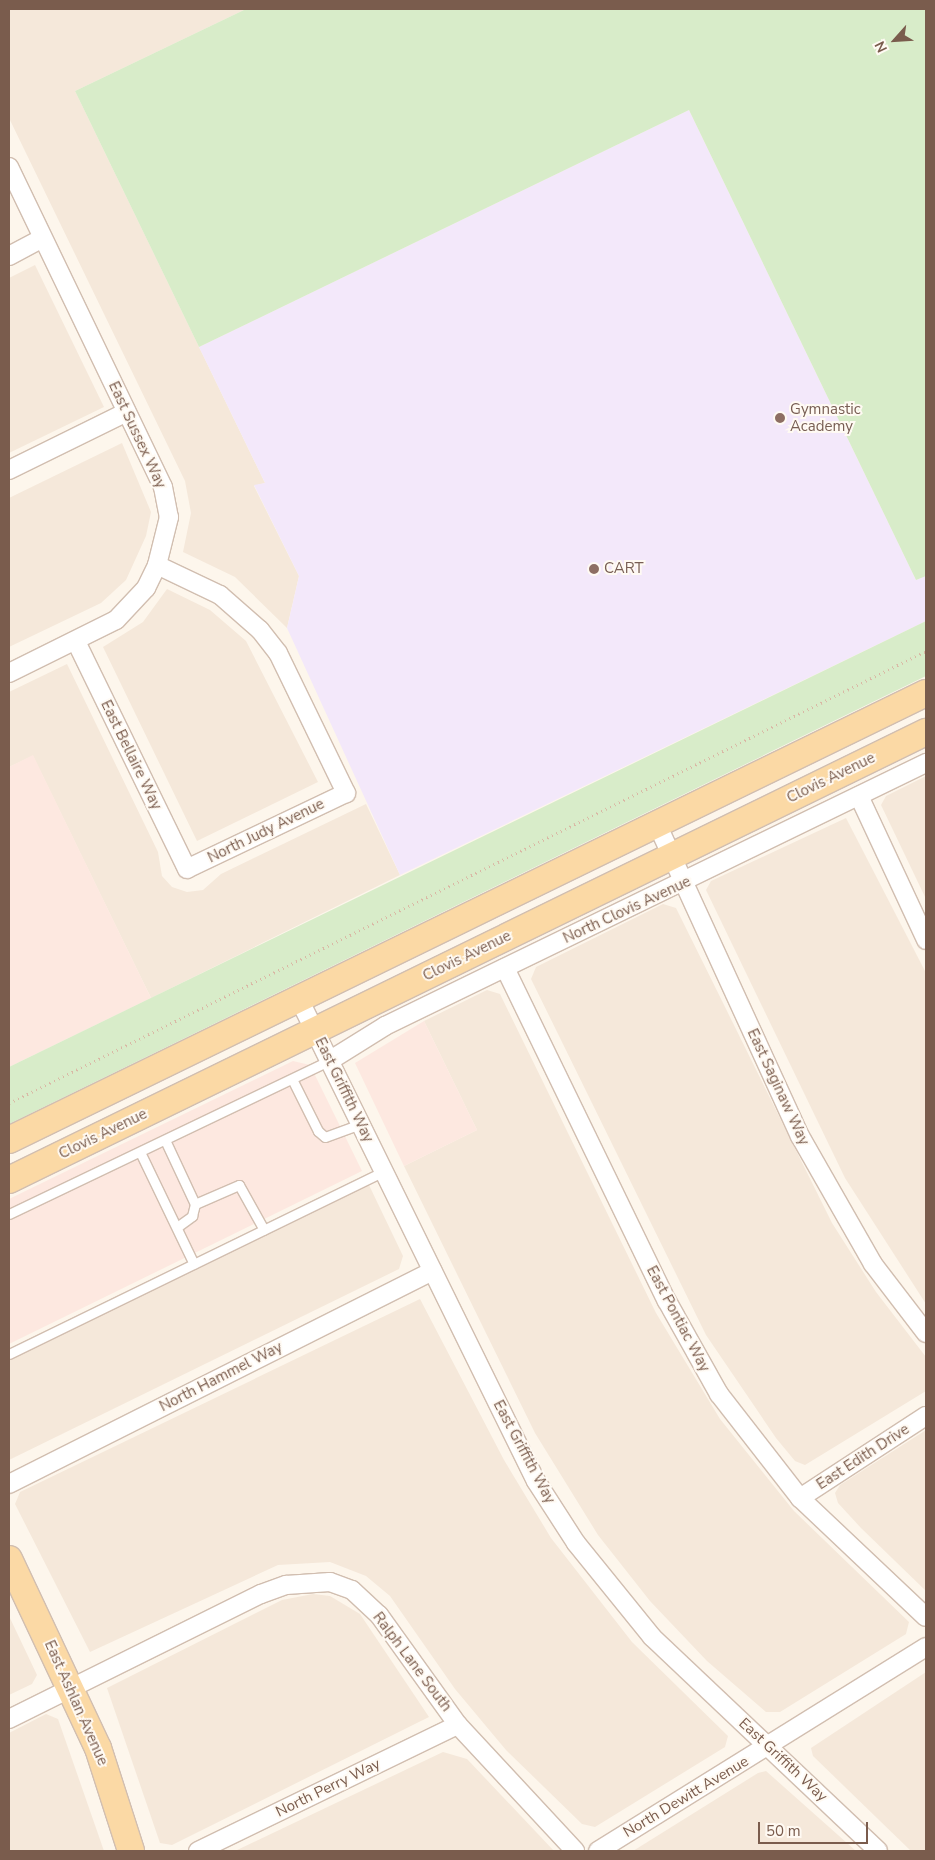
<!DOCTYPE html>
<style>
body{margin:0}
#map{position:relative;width:935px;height:1860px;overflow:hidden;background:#fdf6ec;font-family:"Nunito Sans",sans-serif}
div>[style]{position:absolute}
.residential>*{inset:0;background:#f5e8da}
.commercial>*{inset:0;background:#fde8e0}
.education>*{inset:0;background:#f3e8fa}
.green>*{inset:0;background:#d8ecc9}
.path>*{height:2.5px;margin-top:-1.25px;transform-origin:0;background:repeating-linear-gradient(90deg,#d9b8a5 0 1px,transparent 0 5px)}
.roads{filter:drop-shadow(1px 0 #d1beb0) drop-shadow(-1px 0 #d1beb0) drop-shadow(0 1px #d1beb0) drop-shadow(0 -1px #d1beb0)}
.service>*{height:9px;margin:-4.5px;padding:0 4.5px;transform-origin:4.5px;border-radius:4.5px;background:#fff}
.minor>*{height:18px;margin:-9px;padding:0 9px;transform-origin:9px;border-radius:9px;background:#fff}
.primary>*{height:26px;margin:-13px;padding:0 13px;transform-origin:13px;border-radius:13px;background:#fbd9a5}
.dots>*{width:14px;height:14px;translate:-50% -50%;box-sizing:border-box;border:2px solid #fffaf3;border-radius:50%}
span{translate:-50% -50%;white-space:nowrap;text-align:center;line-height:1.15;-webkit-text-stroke:4px #fffaf3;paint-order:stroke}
.education-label{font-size:15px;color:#785e54}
.left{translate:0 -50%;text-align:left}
.street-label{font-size:15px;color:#7a5c4d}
.frame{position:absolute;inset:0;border:10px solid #7a5c4d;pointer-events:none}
.north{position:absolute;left:870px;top:15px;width:50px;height:50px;-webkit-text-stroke:4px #fffaf3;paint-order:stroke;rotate:244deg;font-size:14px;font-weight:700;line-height:20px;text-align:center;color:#7a5c4d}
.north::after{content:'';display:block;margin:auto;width:18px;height:22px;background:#7a5c4d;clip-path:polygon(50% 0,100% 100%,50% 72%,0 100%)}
.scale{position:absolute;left:758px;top:1822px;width:110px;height:22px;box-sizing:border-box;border:2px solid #7a5c4d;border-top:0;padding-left:6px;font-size:15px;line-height:18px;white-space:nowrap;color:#7a5c4d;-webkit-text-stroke:4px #fffaf3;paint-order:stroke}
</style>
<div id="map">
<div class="residential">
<div style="clip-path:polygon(9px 9px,246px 9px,75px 91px,265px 483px,254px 486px,299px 576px,287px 628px,235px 577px,183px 552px,191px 513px,185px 481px,9px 118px)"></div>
<div style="clip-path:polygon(35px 265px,104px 407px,9px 453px,9px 278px)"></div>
<div style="clip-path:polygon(122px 443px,151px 512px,146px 536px,126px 580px,101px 603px,9px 647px,9px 498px)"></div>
<div style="clip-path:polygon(167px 589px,210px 610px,246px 641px,318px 782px,197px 841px,103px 647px,143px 622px)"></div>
<div style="clip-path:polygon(67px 664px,158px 852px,162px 876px,172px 887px,187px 892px,203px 890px,221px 874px,366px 804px,400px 875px,151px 998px,33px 756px,9px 767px,9px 692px)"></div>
<div style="clip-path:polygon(926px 776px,926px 899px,881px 805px,886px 796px)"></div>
<div style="clip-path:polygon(846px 818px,926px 973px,926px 1304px,845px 1178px,706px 890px,711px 881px)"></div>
<div style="clip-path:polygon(663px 904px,676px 908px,832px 1223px,876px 1292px,926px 1357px,926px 1391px,805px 1465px,795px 1461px,776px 1438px,706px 1335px,531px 979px,536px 967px)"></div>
<div style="clip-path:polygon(487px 990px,500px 994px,656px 1313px,720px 1419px,794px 1511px,909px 1622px,906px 1634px,780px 1712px,766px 1712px,707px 1661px,650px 1601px,598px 1535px,535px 1433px,404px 1166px,477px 1130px,424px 1021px)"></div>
<div style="clip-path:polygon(368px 1183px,403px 1256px,399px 1269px,9px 1460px,9px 1359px)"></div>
<div style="clip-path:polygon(420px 1299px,504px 1460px,551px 1538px,632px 1642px,728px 1736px,725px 1747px,595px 1827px,582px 1824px,506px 1750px,455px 1689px,390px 1596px,366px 1576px,330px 1562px,278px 1565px,90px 1652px,15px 1504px,20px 1492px)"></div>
<div style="clip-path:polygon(926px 1430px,926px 1591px,861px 1528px,838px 1503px,835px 1493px,840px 1485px)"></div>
<div style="clip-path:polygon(313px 1594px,330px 1596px,360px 1614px,429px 1717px,172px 1845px,160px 1843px,107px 1688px,282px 1600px)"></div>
<div style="clip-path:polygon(9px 1616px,37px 1675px,32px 1684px,9px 1695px)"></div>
<div style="clip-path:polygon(926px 1672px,926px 1851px,911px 1851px,813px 1756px,811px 1748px)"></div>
<div style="clip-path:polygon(46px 1714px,58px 1719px,104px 1851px,9px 1851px,9px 1733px)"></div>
<div style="clip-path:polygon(443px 1752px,467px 1759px,554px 1851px,235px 1851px)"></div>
<div style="clip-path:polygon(766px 1771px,856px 1851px,633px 1851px,758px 1773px)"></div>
</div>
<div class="commercial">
<div style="clip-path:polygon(33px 755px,151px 998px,9px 1067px,9px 767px)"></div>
<div style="clip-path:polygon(424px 1021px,477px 1130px,404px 1166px,355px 1063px)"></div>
<div style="clip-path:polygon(293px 1061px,310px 1065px,362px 1171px,9px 1344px,9px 1199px)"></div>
</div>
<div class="education">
<div style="clip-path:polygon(689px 110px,916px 580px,926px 576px,926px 621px,400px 875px,287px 628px,299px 576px,254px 485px,265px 483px,199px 347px)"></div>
</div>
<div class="green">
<div style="clip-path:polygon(246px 9px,926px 9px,926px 576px,916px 580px,689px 110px,199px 347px,75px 91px)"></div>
<div style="clip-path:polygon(926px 621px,926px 676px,9px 1124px,9px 1067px)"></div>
</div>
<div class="path">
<div style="left:9px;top:1103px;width:1022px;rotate:-26.24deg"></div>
</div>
<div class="roads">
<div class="service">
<div style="left:292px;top:1079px;width:58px;rotate:63.4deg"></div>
<div style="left:318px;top:1131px;width:9px;rotate:41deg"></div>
<div style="left:325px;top:1137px;width:37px;rotate:-20deg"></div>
<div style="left:165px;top:1140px;width:71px;rotate:64.9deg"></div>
<div style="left:195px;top:1204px;width:48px;rotate:-23.4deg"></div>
<div style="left:239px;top:1185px;width:51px;rotate:60.9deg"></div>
<div style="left:140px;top:1152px;width:124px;rotate:64.3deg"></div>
<div style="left:9px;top:1214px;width:355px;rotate:-25.6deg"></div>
<div style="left:177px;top:1227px;width:19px;rotate:-36deg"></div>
<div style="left:192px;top:1216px;width:12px;rotate:-76deg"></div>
<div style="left:9px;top:1354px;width:417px;rotate:-26deg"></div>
</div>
<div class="minor">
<div style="left:9px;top:167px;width:355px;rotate:64.3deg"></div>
<div style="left:163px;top:487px;width:31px;rotate:79deg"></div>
<div style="left:169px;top:517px;width:49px;rotate:104deg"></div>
<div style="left:157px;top:565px;width:70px;rotate:25.5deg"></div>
<div style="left:220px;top:595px;width:53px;rotate:41.2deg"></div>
<div style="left:260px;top:630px;width:29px;rotate:52deg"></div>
<div style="left:278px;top:653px;width:156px;rotate:64.1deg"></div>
<div style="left:346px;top:793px;width:176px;rotate:154.5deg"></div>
<div style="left:187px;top:869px;width:254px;rotate:-116deg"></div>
<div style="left:9px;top:256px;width:38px;rotate:-28deg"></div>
<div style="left:9px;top:470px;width:131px;rotate:-26.2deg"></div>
<div style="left:9px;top:673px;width:119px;rotate:-26.4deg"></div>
<div style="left:116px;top:620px;width:44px;rotate:-46.8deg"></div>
<div style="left:146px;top:588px;width:25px;rotate:-64deg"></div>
<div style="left:859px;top:796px;width:159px;rotate:65deg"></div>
<div style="left:657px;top:824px;width:343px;rotate:65.4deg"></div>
<div style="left:800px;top:1136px;width:147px;rotate:60.3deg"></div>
<div style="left:873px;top:1264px;width:87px;rotate:52.5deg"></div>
<div style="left:505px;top:968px;width:370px;rotate:64.1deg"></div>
<div style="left:667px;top:1301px;width:107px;rotate:60.8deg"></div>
<div style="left:719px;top:1394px;width:132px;rotate:52.1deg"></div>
<div style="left:800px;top:1498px;width:173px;rotate:43.4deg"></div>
<div style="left:299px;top:999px;width:537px;rotate:63.82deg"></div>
<div style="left:536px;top:1481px;width:74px;rotate:57.2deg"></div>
<div style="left:576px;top:1543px;width:121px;rotate:51deg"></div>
<div style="left:652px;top:1637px;width:311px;rotate:43.4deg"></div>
<div style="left:329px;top:1061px;width:66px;rotate:-32deg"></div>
<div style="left:385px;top:1026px;width:602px;rotate:-25.93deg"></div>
<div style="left:9px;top:1484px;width:474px;rotate:-26.7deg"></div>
<div style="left:800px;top:1498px;width:150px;rotate:-33.1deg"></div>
<div style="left:9px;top:1719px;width:281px;rotate:-26.4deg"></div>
<div style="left:261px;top:1594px;width:27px;rotate:-20deg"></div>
<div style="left:286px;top:1585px;width:44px;rotate:-3.9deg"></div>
<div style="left:330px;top:1582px;width:23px;rotate:20deg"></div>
<div style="left:352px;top:1590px;width:37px;rotate:43deg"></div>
<div style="left:379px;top:1615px;width:135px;rotate:54.3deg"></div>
<div style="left:458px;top:1725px;width:172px;rotate:47.1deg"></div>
<div style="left:198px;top:1851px;width:289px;rotate:-25.9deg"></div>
<div style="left:598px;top:1851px;width:386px;rotate:-31.9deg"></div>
</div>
<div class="primary">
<div style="left:9px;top:1140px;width:1020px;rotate:-25.99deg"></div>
<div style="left:9px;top:1180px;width:1021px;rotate:-26.04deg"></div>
<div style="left:9px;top:1559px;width:209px;rotate:64.8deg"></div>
<div style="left:98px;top:1748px;width:108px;rotate:72.2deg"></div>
</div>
</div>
<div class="dots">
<div style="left:780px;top:418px;background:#8d6e63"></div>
<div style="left:594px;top:569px;background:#8d6e63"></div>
</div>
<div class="education-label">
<span class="left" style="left:790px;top:418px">Gymnastic<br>Academy</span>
<span class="left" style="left:604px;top:569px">CART</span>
</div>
<div class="street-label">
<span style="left:137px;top:435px;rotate:65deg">East Sussex Way</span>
<span style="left:131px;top:755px;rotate:64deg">East Bellaire Way</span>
<span style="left:831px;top:778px;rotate:-26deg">Clovis Avenue</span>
<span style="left:266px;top:831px;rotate:-26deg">North Judy Avenue</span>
<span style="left:627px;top:910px;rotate:-25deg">North Clovis Avenue</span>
<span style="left:467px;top:956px;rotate:-26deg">Clovis Avenue</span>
<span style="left:778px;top:1087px;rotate:65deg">East Saginaw Way</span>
<span style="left:344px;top:1090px;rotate:64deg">East Griffith Way</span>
<span style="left:103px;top:1134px;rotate:-26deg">Clovis Avenue</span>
<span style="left:678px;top:1319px;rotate:62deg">East Pontiac Way</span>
<span style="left:221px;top:1377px;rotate:-27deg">North Hammel Way</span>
<span style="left:524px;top:1452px;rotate:62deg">East Griffith Way</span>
<span style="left:863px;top:1457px;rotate:-33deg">East Edith Drive</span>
<span style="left:412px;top:1662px;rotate:53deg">Ralph Lane South</span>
<span style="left:76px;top:1703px;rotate:66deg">East Ashlan Avenue</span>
<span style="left:783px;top:1760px;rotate:43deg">East Griffith Way</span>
<span style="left:328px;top:1788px;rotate:-26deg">North Perry Way</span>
<span style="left:686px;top:1797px;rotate:-31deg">North Dewitt Avenue</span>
</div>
<div class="frame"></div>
<div class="north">N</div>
<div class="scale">50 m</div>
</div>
